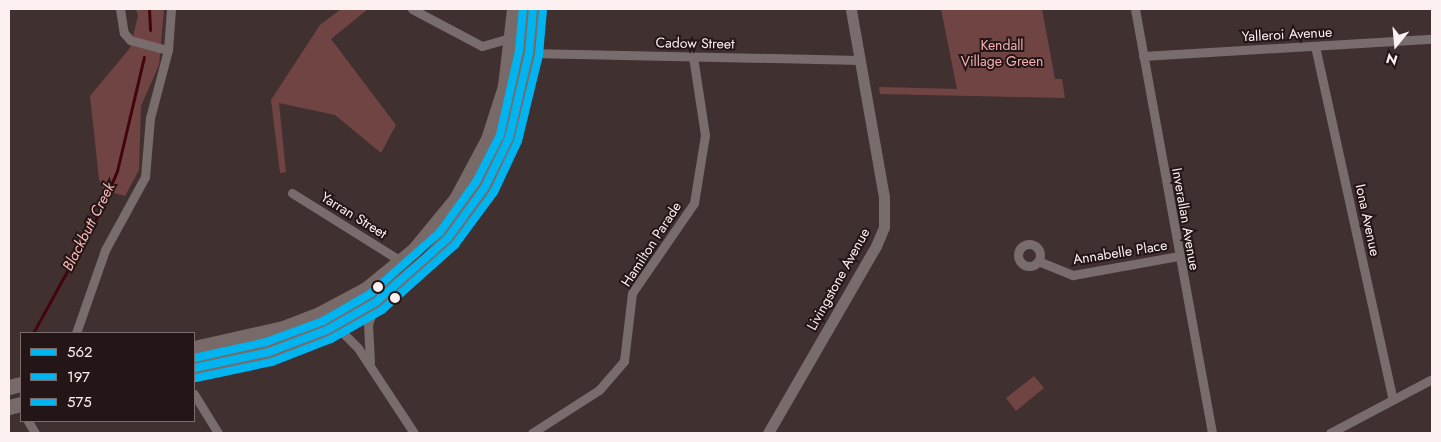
<!DOCTYPE html>
<style>
body{margin:0}
#map{position:relative;width:1441px;height:442px;overflow:hidden;background:#403030;font-family:Jost,sans-serif}
div>[style]{position:absolute}
.green>*{inset:0;background:#704443}
.stream>*{height:3px;margin:-1.5px;padding:0 1.5px;transform-origin:1.5px;border-radius:1.5px;background:#44040d}
.minor>*{height:9px;margin:-4.5px;padding:0 4.5px;transform-origin:4.5px;border-radius:4.5px;background:#796c6c}
.minor>.ring{margin:-4.5px;padding:0;box-sizing:content-box;background:none;border:9px solid #796c6c;border-radius:50%}
.tertiary>*{height:11px;margin:-5.5px;padding:0 5.5px;transform-origin:5.5px;border-radius:5.5px;background:#796c6c}
.trunk>*{height:15px;margin:-7.5px;padding:0 7.5px;transform-origin:7.5px;border-radius:7.5px;background:#796a6a}
.bus-1>*{height:8px;margin:-4px;padding:0 4px;transform-origin:4px;border-radius:4px;background:#00b5ef}
.bus-2>*{height:8px;margin:-4px;padding:0 4px;transform-origin:4px;border-radius:4px;background:#00b5ef}
.bus-3>*{height:8px;margin:-4px;padding:0 4px;transform-origin:4px;border-radius:4px;background:#00b5ef}
.dots>*{width:14px;height:14px;translate:-50% -50%;box-sizing:border-box;border:2px solid #241616;border-radius:50%}
span{translate:-50% -50%;white-space:nowrap;text-align:center;line-height:1.15;-webkit-text-stroke:4px #241616;paint-order:stroke}
.street-label{font-size:14px;color:#fdf0f0}
.park-label{font-size:14px;color:#f4b2b1}
.water-label{font-size:15px;color:#febcba;font-style:italic}
.frame{position:absolute;inset:0;border:10px solid #fdf0f0;pointer-events:none}
.legend{position:absolute;left:20px;top:332px;width:175px;height:90px;box-sizing:border-box;background:#241616;border:1px solid #7b6d6d;margin:0;padding:6px 9px;list-style:none;font-size:15px;color:#fdf0f0}
.legend li{display:flex;align-items:center;gap:10px;height:25px}
.legend b{width:25px;border:1px solid #7b6d6d}
.north{position:absolute;left:1371px;top:20px;width:50px;height:50px;-webkit-text-stroke:4px #241616;paint-order:stroke;rotate:197deg;font-size:14px;font-weight:700;line-height:20px;text-align:center;color:#fdf0f0}
.north::after{content:'';display:block;margin:auto;width:18px;height:22px;background:#fdf0f0;clip-path:polygon(50% 0,100% 100%,50% 72%,0 100%)}
</style>
<div id="map">
<div class="green">
<div style="clip-path:polygon(136px 9px,164px 9px,159px 65px,141px 106px,139px 170px,125px 196px,104px 190px,99px 179px,90px 96px,130px 48px,138px 16px)"></div>
<div style="clip-path:polygon(341px 9px,368px 9px,331px 39px,396px 125px,381px 153px,335px 115px,279px 103px,286px 172px,280px 173px,271px 100px,320px 25px)"></div>
<div style="clip-path:polygon(941px 9px,1042px 9px,1055px 79px,1062px 79px,1065px 98px,880px 94px,879px 87px,957px 89px)"></div>
<div style="clip-path:polygon(1034px 376px,1044px 388px,1016px 411px,1006px 398px)"></div>
</div>
<div class="stream">
<div style="left:149px;top:9px;width:21px;rotate:87deg"></div>
<div style="left:33px;top:333px;width:139px;rotate:-61.2deg"></div>
<div style="left:100px;top:211px;width:43px;rotate:-67deg"></div>
<div style="left:117px;top:171px;width:117px;rotate:-76.7deg"></div>
<div style="left:21px;top:357px;width:2px;rotate:-90deg"></div>
</div>
<div class="minor">
<div style="left:120px;top:9px;width:24px;rotate:81deg"></div>
<div style="left:124px;top:33px;width:9px;rotate:49deg"></div>
<div style="left:130px;top:40px;width:39px;rotate:15deg"></div>
<div style="left:412px;top:9px;width:79px;rotate:27.9deg"></div>
<div style="left:482px;top:46px;width:32px;rotate:-16deg"></div>
<div style="left:1135px;top:9px;width:431px;rotate:79.7deg"></div>
<div style="left:1315px;top:46px;width:362px;rotate:77.6deg"></div>
<div style="left:529px;top:53px;width:331px;rotate:1.2deg"></div>
<div style="left:1143px;top:56px;width:289px;rotate:-3.4deg"></div>
<div style="left:292px;top:193px;width:128px;rotate:32deg"></div>
<div class="ring" style="left:1018px;top:244px;width:13px;height:13px"></div>
<div style="left:1038px;top:261px;width:38px;rotate:22deg"></div>
<div style="left:1073px;top:275px;width:108px;rotate:-10.2deg"></div>
<div style="left:336px;top:326px;width:31px;rotate:45deg"></div>
<div style="left:358px;top:348px;width:102px;rotate:56.6deg"></div>
<div style="left:76px;top:333px;width:88px;rotate:-70.7deg"></div>
<div style="left:105px;top:250px;width:83px;rotate:-61.3deg"></div>
<div style="left:145px;top:177px;width:59px;rotate:-85.2deg"></div>
<div style="left:150px;top:118px;width:70px;rotate:-75.2deg"></div>
<div style="left:168px;top:50px;width:41px;rotate:-85.8deg"></div>
<div style="left:370px;top:362px;width:38px;rotate:-93deg"></div>
<div style="left:368px;top:324px;width:23px;rotate:-70deg"></div>
<div style="left:194px;top:394px;width:46px;rotate:58.4deg"></div>
<div style="left:28px;top:421px;width:14px;rotate:60deg"></div>
<div style="left:532px;top:433px;width:80px;rotate:-32.7deg"></div>
<div style="left:599px;top:390px;width:38px;rotate:-49deg"></div>
<div style="left:624px;top:361px;width:68px;rotate:-83.3deg"></div>
<div style="left:632px;top:293px;width:109px;rotate:-55.4deg"></div>
<div style="left:694px;top:203px;width:69px;rotate:-80.8deg"></div>
<div style="left:705px;top:135px;width:79px;rotate:-98.7deg"></div>
<div style="left:1330px;top:433px;width:115px;rotate:-27.9deg"></div>
</div>
<div class="tertiary">
<div style="left:768px;top:433px;width:216px;rotate:-60deg"></div>
<div style="left:876px;top:246px;width:21px;rotate:-67deg"></div>
<div style="left:884px;top:227px;width:30px;rotate:-90deg"></div>
<div style="left:884px;top:197px;width:191px;rotate:-100deg"></div>
</div>
<div class="trunk">
<div style="left:194px;top:348px;width:91px;rotate:-12.7deg"></div>
<div style="left:283px;top:328px;width:39px;rotate:-21deg"></div>
<div style="left:319px;top:314px;width:53px;rotate:-28deg"></div>
<div style="left:366px;top:289px;width:62px;rotate:-39.1deg"></div>
<div style="left:414px;top:250px;width:66px;rotate:-50.5deg"></div>
<div style="left:456px;top:199px;width:68px;rotate:-61.9deg"></div>
<div style="left:488px;top:139px;width:56px;rotate:-72.2deg"></div>
<div style="left:505px;top:86px;width:78px;rotate:-83.3deg"></div>
<div style="left:194px;top:368px;width:77px;rotate:-12deg"></div>
<div style="left:269px;top:352px;width:62px;rotate:-20.8deg"></div>
<div style="left:327px;top:330px;width:56px;rotate:-29.7deg"></div>
<div style="left:376px;top:302px;width:67px;rotate:-39.6deg"></div>
<div style="left:428px;top:259px;width:29px;rotate:-46deg"></div>
<div style="left:448px;top:238px;width:63px;rotate:-54deg"></div>
<div style="left:485px;top:187px;width:55px;rotate:-63.9deg"></div>
<div style="left:509px;top:138px;width:87px;rotate:-76.8deg"></div>
<div style="left:529px;top:53px;width:44px;rotate:-84.8deg"></div>
<div style="left:9px;top:387px;width:12px;rotate:-14deg"></div>
<div style="left:9px;top:407px;width:12px;rotate:-14deg"></div>
</div>
<div class="bus-1">
<div style="left:194px;top:368px;width:77px;rotate:-12deg"></div>
<div style="left:269px;top:352px;width:62px;rotate:-20.8deg"></div>
<div style="left:327px;top:330px;width:56px;rotate:-29.7deg"></div>
<div style="left:376px;top:302px;width:96px;rotate:-41.6deg"></div>
<div style="left:448px;top:238px;width:63px;rotate:-54deg"></div>
<div style="left:485px;top:187px;width:55px;rotate:-63.9deg"></div>
<div style="left:509px;top:138px;width:87px;rotate:-76.8deg"></div>
<div style="left:529px;top:53px;width:44px;rotate:-84.8deg"></div>
</div>
<div class="bus-2">
<div style="left:196px;top:378px;width:78px;rotate:-11.9deg"></div>
<div style="left:272px;top:362px;width:63px;rotate:-21.3deg"></div>
<div style="left:331px;top:339px;width:59px;rotate:-29.6deg"></div>
<div style="left:382px;top:310px;width:98px;rotate:-41.7deg"></div>
<div style="left:455px;top:245px;width:66px;rotate:-53.7deg"></div>
<div style="left:494px;top:192px;width:56px;rotate:-64.8deg"></div>
<div style="left:518px;top:141px;width:89px;rotate:-76.3deg"></div>
<div style="left:539px;top:55px;width:45px;rotate:-84.9deg"></div>
</div>
<div class="bus-3">
<div style="left:194px;top:358px;width:74px;rotate:-12.5deg"></div>
<div style="left:266px;top:342px;width:61px;rotate:-20.2deg"></div>
<div style="left:323px;top:321px;width:54px;rotate:-29.9deg"></div>
<div style="left:370px;top:294px;width:94px;rotate:-41.5deg"></div>
<div style="left:440px;top:232px;width:62px;rotate:-54.2deg"></div>
<div style="left:476px;top:182px;width:53px;rotate:-62.9deg"></div>
<div style="left:500px;top:135px;width:86px;rotate:-77.3deg"></div>
<div style="left:519px;top:51px;width:42px;rotate:-84.6deg"></div>
</div>
<div class="dots">
<div style="left:378px;top:287px;background:#fdf0f0"></div>
<div style="left:395px;top:298px;background:#fdf0f0"></div>
</div>
<div class="street-label">
<span style="left:1287px;top:34px;rotate:-3deg">Yalleroi Avenue</span>
<span style="left:695px;top:43px;rotate:1deg">Cadow Street</span>
<span style="left:354px;top:215px;rotate:32deg">Yarran Street</span>
<span style="left:1186px;top:219px;rotate:80deg">Inverallan Avenue</span>
<span style="left:1368px;top:220px;rotate:78deg">Iona Avenue</span>
<span style="left:651px;top:244px;rotate:-57deg">Hamilton Parade</span>
<span style="left:1120px;top:252px;rotate:-9deg">Annabelle Place</span>
<span style="left:838px;top:279px;rotate:-61deg">Livingstone Avenue</span>
</div>
<div class="park-label">
<span style="left:1002px;top:53px">Kendall<br>Village Green</span>
</div>
<div class="water-label">
<span style="left:89px;top:227px;rotate:-63deg">Blackbutt Creek</span>
</div>
<div class="frame"></div>
<ul class="legend">
<li><b style="height:6px;background:#00b5ef"></b>562</li>
<li><b style="height:6px;background:#00b5ef"></b>197</li>
<li><b style="height:6px;background:#00b5ef"></b>575</li>
</ul>
<div class="north">N</div>
</div>
